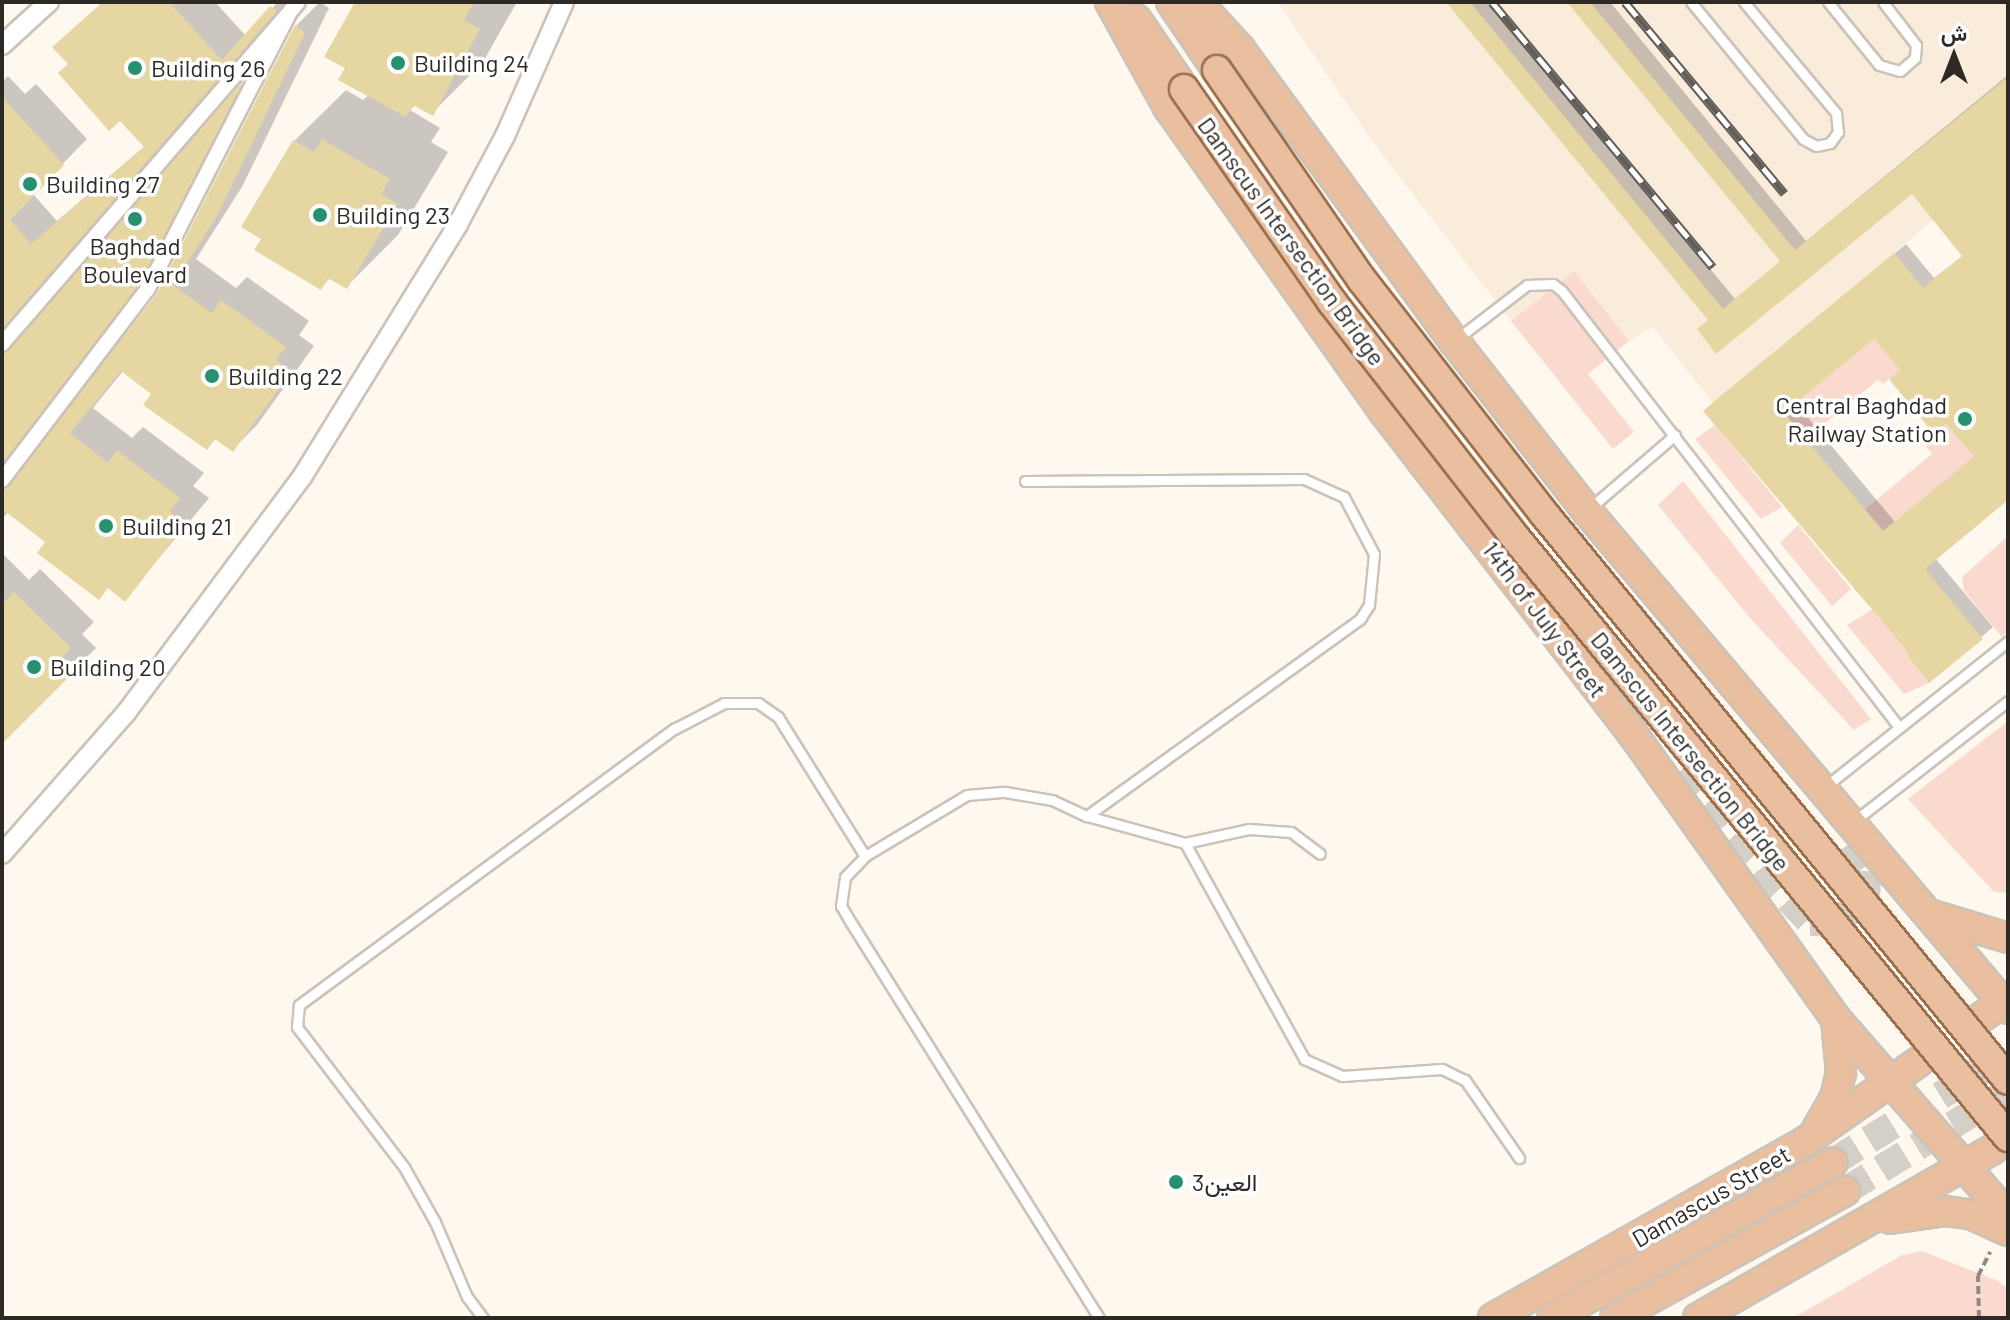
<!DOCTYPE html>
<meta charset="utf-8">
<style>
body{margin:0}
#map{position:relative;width:2010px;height:1320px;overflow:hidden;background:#fef8ef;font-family:Barlow,Vazirmatn,sans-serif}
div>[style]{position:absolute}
.built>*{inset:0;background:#f9ecdb}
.green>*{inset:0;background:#fadacf}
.shadow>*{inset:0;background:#0003}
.building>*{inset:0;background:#e6d6a2}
.primary-tunnel>*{height:28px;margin-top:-14px;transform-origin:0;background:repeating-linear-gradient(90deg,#d4cfc7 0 28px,transparent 0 42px)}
.path>*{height:4px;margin-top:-2px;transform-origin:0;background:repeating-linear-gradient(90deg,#8f8b84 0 8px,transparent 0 12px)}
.roads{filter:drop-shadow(2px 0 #cbc3b8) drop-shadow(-2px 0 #cbc3b8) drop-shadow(0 2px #cbc3b8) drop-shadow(0 -2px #cbc3b8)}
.service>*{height:9px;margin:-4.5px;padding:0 4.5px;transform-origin:4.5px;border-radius:4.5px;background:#fff}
.pedestrian>*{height:14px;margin:-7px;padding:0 7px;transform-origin:7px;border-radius:7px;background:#fff}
.minor>*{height:18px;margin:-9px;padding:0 9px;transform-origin:9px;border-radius:9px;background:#fff}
.primary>*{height:28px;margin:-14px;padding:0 14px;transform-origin:14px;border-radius:14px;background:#e9bfa0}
.rail>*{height:9px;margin-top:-4.5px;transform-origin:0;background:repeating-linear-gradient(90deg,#fff 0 18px,#615d58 0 36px);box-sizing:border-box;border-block:2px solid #615d58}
.bridges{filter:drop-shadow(2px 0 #9d6f4c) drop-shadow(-2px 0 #9d6f4c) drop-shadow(0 2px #9d6f4c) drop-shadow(0 -2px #9d6f4c)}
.primary-bridge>*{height:28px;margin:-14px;padding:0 14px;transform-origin:14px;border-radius:14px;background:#e9bfa0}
.dots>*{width:22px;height:22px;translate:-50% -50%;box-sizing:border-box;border:4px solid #fff;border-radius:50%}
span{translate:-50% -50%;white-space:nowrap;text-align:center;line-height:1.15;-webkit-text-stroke:7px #fff;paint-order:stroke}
.poi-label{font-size:24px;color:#2d2a26}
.left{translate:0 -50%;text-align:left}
.right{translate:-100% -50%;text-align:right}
.street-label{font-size:24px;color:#2d2a26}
.frame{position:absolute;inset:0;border:4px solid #2d2a26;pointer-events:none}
.north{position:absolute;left:1914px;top:16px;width:80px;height:80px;-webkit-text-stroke:6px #fff;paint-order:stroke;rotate:0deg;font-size:22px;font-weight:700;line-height:32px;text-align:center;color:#2d2a26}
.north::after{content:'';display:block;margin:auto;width:28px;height:36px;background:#2d2a26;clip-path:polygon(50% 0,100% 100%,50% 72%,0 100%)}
</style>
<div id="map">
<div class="built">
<div style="clip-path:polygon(1278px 2px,2008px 2px,2008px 158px,1713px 403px,1652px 326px,1629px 341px,1574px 272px,1511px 321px,1372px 141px)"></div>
</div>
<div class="green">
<div style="clip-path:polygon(1574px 271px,1629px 341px,1588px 374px,1634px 432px,1613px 449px,1511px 321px)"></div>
<div style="clip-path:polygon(1874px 339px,1900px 370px,1883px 384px,1878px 380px,1806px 439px,1784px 413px)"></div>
<div style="clip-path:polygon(1946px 424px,1974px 457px,1883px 531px,1865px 509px,1932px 454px,1923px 442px)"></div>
<div style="clip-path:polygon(1715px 425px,1782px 507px,1761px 519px,1695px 439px)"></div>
<div style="clip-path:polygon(1683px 481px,1871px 719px,1854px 730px,1749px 617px,1658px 505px)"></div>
<div style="clip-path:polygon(1798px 525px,1851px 589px,1832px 606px,1780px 543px)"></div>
<div style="clip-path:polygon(2008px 536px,2008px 632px,2002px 637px,1964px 591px,1962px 577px)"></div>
<div style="clip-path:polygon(1873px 609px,1910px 654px,1907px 657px,1929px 683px,1904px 694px,1847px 625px)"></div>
<div style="clip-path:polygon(2008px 721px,2008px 893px,1994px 892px,1908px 799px)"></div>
<div style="clip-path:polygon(1922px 1251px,1998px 1281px,2008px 1289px,2008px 1318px,1793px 1318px,1902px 1255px)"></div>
</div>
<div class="shadow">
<div style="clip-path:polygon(103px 2px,215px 2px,246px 36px,278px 2px,286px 2px,18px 312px,20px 328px,33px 327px,262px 65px,163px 258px,17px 448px,19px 463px,28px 464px,157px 297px,296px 26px,320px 2px,329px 8px,242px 187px,196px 259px,236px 288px,247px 277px,309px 321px,299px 335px,314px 346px,257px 425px,233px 449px,123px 371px,93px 408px,132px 438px,143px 427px,204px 473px,193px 486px,209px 498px,125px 599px,8px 512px,2px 519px,2px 82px,8px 76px,25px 94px,36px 84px,87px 139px,33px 194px,57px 221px,145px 146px,70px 63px,80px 23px)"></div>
<div style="clip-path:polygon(357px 2px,517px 2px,483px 62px,432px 113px,416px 104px,410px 110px,440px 128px,431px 142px,448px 152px,398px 235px,347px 286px,331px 277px,321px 287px,264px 238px,294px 141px,346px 90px,363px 100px,369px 95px,347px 67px)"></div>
<div style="clip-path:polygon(evenodd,1449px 2px,1490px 2px,1735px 299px,1782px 260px,1569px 2px,1610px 2px,1806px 241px,2008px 75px,2008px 498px,1935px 558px,1993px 627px,1930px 681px,1716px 400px,1906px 244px,1934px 278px,1964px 255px,1912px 191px,1710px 319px,1449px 2px,1874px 336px,1975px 456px,1895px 522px,1795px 402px,1874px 336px)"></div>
<div style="clip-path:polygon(2px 553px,29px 580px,40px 569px,94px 622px,82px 634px,96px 648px,3px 741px)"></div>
</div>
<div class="building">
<div style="clip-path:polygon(103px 2px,169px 2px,222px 60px,270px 6px,277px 11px,2px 329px,2px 97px,64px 165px,10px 220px,31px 244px,144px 147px,120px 121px,109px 131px,58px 73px,68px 64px,52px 47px)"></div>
<div style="clip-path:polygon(355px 2px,474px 2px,464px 20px,480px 29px,433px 116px,413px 105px,406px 117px,338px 80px,345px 68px,324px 57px)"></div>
<div style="clip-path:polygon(evenodd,1446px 2px,1470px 2px,1723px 309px,1780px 261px,1567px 2px,1590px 2px,1795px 250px,2008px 77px,2008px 500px,1925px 569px,1983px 639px,1929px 683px,1907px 656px,1910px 654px,1703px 411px,1894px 253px,1923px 288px,1962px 256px,1912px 194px,1716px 354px,1697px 329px,1708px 320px,1446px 2px,1874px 339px,1900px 370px,1889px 379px,1934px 434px,1946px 424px,1974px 457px,1883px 531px,1784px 413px,1874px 339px)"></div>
<div style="clip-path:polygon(295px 25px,305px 33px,218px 214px,173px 285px,212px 313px,221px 300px,286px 347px,276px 360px,291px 372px,233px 452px,215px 439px,207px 450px,143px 405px,151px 394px,121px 371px,70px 433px,108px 463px,117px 450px,180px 498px,170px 512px,186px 523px,125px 602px,108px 588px,99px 600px,37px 553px,45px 542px,2px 509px,2px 490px,156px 295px)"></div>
<div style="clip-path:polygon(244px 80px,139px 285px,2px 464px,2px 354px)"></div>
<div style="clip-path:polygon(322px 139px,390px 179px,381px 194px,398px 204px,347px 289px,328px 278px,321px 290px,254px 250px,261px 239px,241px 227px,293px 140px,314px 152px)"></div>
<div style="clip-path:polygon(14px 592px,71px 648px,59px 660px,73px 673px,2px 744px,2px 605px)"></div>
</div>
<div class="primary-tunnel">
<div style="left:1674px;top:777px;width:199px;rotate:46.8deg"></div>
<div style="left:1810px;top:922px;width:26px"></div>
<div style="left:1836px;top:922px;width:38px;rotate:-37deg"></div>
<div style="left:1866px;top:899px;width:34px;rotate:-87deg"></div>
<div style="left:1868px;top:865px;width:40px;rotate:-124deg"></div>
<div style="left:1833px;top:1162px;width:206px;rotate:-31.7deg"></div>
<div style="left:1845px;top:1191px;width:191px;rotate:-31.5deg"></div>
</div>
<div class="path">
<div style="left:1979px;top:1318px;width:42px;rotate:-91.4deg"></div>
<div style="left:1978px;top:1276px;width:27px;rotate:-63deg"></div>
</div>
<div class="roads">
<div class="service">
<div style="left:1691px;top:2px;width:177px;rotate:50.7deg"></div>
<div style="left:1803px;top:139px;width:15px;rotate:28deg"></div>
<div style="left:1816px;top:146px;width:14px;rotate:-12deg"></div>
<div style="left:1830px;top:143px;width:14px;rotate:-54deg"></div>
<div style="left:1838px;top:132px;width:19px;rotate:-96deg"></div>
<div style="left:1836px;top:113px;width:144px;rotate:-129.7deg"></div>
<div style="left:1828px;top:2px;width:81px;rotate:51deg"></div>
<div style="left:1879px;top:65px;width:22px;rotate:16deg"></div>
<div style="left:1900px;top:71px;width:20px;rotate:-41deg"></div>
<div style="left:1915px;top:58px;width:13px;rotate:-86deg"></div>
<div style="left:1916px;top:45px;width:54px;rotate:-127.5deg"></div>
<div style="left:1458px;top:338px;width:87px;rotate:-37.5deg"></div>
<div style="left:1527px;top:285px;width:26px;rotate:-2deg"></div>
<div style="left:1553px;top:284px;width:11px;rotate:38deg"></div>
<div style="left:1562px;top:291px;width:551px;rotate:52.3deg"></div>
<div style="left:1025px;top:481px;width:279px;rotate:-0.4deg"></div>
<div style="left:1304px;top:479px;width:44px;rotate:24.2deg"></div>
<div style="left:1344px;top:497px;width:64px;rotate:62.2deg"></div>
<div style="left:1374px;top:554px;width:51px;rotate:95.6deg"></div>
<div style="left:1369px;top:605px;width:17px;rotate:123deg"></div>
<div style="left:1360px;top:619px;width:337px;rotate:144.2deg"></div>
<div style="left:1590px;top:508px;width:112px;rotate:-40.7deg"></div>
<div style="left:1826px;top:786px;width:233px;rotate:-38.5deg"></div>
<div style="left:1853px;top:822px;width:197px;rotate:-38deg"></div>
<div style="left:1185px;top:843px;width:247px;rotate:61.1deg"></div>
<div style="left:1304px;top:1059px;width:42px;rotate:24.1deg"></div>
<div style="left:1342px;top:1076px;width:100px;rotate:-4deg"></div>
<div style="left:1442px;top:1069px;width:25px;rotate:26deg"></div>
<div style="left:1465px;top:1080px;width:95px;rotate:55.3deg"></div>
<div style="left:483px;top:1318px;width:26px;rotate:-127deg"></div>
<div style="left:467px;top:1297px;width:82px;rotate:-113.1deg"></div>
<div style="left:435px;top:1222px;width:63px;rotate:-119.4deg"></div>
<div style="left:404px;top:1167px;width:176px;rotate:-127.4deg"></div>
<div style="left:297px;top:1027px;width:22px;rotate:-85deg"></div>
<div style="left:299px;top:1005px;width:466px;rotate:-36.4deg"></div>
<div style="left:674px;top:729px;width:56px;rotate:-27.5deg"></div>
<div style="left:724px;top:703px;width:34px"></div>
<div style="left:758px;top:703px;width:24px;rotate:35deg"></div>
<div style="left:778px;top:717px;width:164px;rotate:58deg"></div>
<div style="left:1099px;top:1318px;width:466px;rotate:-122.1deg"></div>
<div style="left:851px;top:923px;width:20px;rotate:-120deg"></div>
<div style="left:841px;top:906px;width:29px;rotate:-82deg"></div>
<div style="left:845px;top:877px;width:29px;rotate:-46deg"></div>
<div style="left:865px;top:856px;width:119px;rotate:-30.9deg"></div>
<div style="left:967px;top:795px;width:38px;rotate:-5deg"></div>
<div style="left:1005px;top:792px;width:48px;rotate:9.7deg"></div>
<div style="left:1052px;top:800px;width:38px;rotate:25deg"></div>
<div style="left:1087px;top:816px;width:102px;rotate:15.4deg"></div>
<div style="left:1185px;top:843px;width:66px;rotate:-12.3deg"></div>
<div style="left:1249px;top:829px;width:42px;rotate:4.1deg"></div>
<div style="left:1291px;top:832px;width:36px;rotate:37deg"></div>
</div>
<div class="pedestrian">
<div style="left:2px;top:344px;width:452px;rotate:-49.1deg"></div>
<div style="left:2px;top:480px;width:239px;rotate:-52.7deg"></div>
<div style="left:147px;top:290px;width:315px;rotate:-62.8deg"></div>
</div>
<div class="minor">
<div style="left:2px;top:45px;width:64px;rotate:-42.5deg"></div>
<div style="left:2px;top:854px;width:188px;rotate:-48.7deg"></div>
<div style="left:126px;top:713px;width:294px;rotate:-53.3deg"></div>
<div style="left:302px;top:477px;width:297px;rotate:-58.3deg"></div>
<div style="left:458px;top:224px;width:100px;rotate:-61.9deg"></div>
<div style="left:505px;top:136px;width:146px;rotate:-66.2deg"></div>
</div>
<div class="primary">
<div style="left:1110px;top:2px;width:120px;rotate:61.1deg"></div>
<div style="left:1168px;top:107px;width:374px;rotate:54.7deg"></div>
<div style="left:1384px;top:412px;width:406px;rotate:52.3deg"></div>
<div style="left:1632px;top:733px;width:351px;rotate:54.5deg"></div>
<div style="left:1836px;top:1019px;width:262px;rotate:48.9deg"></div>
<div style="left:1171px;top:2px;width:82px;rotate:55.9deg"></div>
<div style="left:1197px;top:2px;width:64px;rotate:47.5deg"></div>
<div style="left:1240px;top:49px;width:362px;rotate:53.8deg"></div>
<div style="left:1454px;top:341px;width:216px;rotate:52deg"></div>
<div style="left:1587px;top:511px;width:652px;rotate:49.79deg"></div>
<div style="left:1136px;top:19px;width:85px;rotate:55.6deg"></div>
<div style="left:1932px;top:915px;width:79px;rotate:16.8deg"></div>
<div style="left:1979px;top:1019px;width:35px;rotate:-35deg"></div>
<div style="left:1817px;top:1129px;width:36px;rotate:-60deg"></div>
<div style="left:1835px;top:1098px;width:26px;rotate:-77deg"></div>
<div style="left:1841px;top:1073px;width:54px;rotate:-95.3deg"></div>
<div style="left:1890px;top:1219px;width:57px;rotate:-8.1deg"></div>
<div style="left:1946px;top:1211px;width:27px;rotate:8deg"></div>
<div style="left:1973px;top:1215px;width:38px;rotate:25deg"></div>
<div style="left:1493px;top:1318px;width:360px;rotate:-29.5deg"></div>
<div style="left:1806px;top:1141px;width:139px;rotate:-35.1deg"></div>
<div style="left:1552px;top:1318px;width:321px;rotate:-29deg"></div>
<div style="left:1615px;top:1318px;width:263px;rotate:-28.9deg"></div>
<div style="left:1698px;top:1318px;width:340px;rotate:-29.8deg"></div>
</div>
</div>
<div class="rail">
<div style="left:1492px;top:2px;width:345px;rotate:50.2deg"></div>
<div style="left:1625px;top:2px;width:249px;rotate:50.2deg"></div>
</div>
<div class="bridges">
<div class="primary-bridge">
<div style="left:1217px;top:70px;width:255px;rotate:55.4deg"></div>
<div style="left:1362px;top:280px;width:298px;rotate:52.1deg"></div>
<div style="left:1545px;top:515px;width:730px;rotate:50.67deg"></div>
<div style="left:1184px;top:89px;width:259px;rotate:55.2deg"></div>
<div style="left:1332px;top:302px;width:296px;rotate:52.1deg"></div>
<div style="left:1514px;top:536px;width:778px;rotate:50.58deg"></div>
</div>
</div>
<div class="dots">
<div style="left:398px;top:63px;background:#27906e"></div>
<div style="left:135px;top:68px;background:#27906e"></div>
<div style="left:30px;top:184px;background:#27906e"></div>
<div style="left:320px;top:215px;background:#27906e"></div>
<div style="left:135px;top:219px;background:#27906e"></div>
<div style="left:212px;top:376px;background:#27906e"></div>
<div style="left:1965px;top:419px;background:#27906e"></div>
<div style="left:106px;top:526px;background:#27906e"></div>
<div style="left:34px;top:667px;background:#27906e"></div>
<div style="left:1176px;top:1182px;background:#27906e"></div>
</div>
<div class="poi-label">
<span class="left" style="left:414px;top:63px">Building 24</span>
<span class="left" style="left:151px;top:68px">Building 26</span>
<span class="left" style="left:46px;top:184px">Building 27</span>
<span class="left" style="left:336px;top:215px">Building 23</span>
<span style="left:135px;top:260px">Baghdad<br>Boulevard</span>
<span class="left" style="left:228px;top:376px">Building 22</span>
<span class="right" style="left:1947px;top:419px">Central Baghdad<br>Railway Station</span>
<span class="left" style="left:122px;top:526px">Building 21</span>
<span class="left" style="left:50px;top:667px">Building 20</span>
<span class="left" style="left:1192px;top:1182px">العين3</span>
</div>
<div class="street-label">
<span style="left:1292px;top:241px;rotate:54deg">Damscus Intersection Bridge</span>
<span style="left:1545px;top:619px;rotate:53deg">14th of July Street</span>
<span style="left:1691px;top:751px;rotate:51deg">Damscus Intersection Bridge</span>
<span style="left:1711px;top:1196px;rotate:-30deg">Damascus Street</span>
</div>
<div class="frame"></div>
<div class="north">ش</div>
</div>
